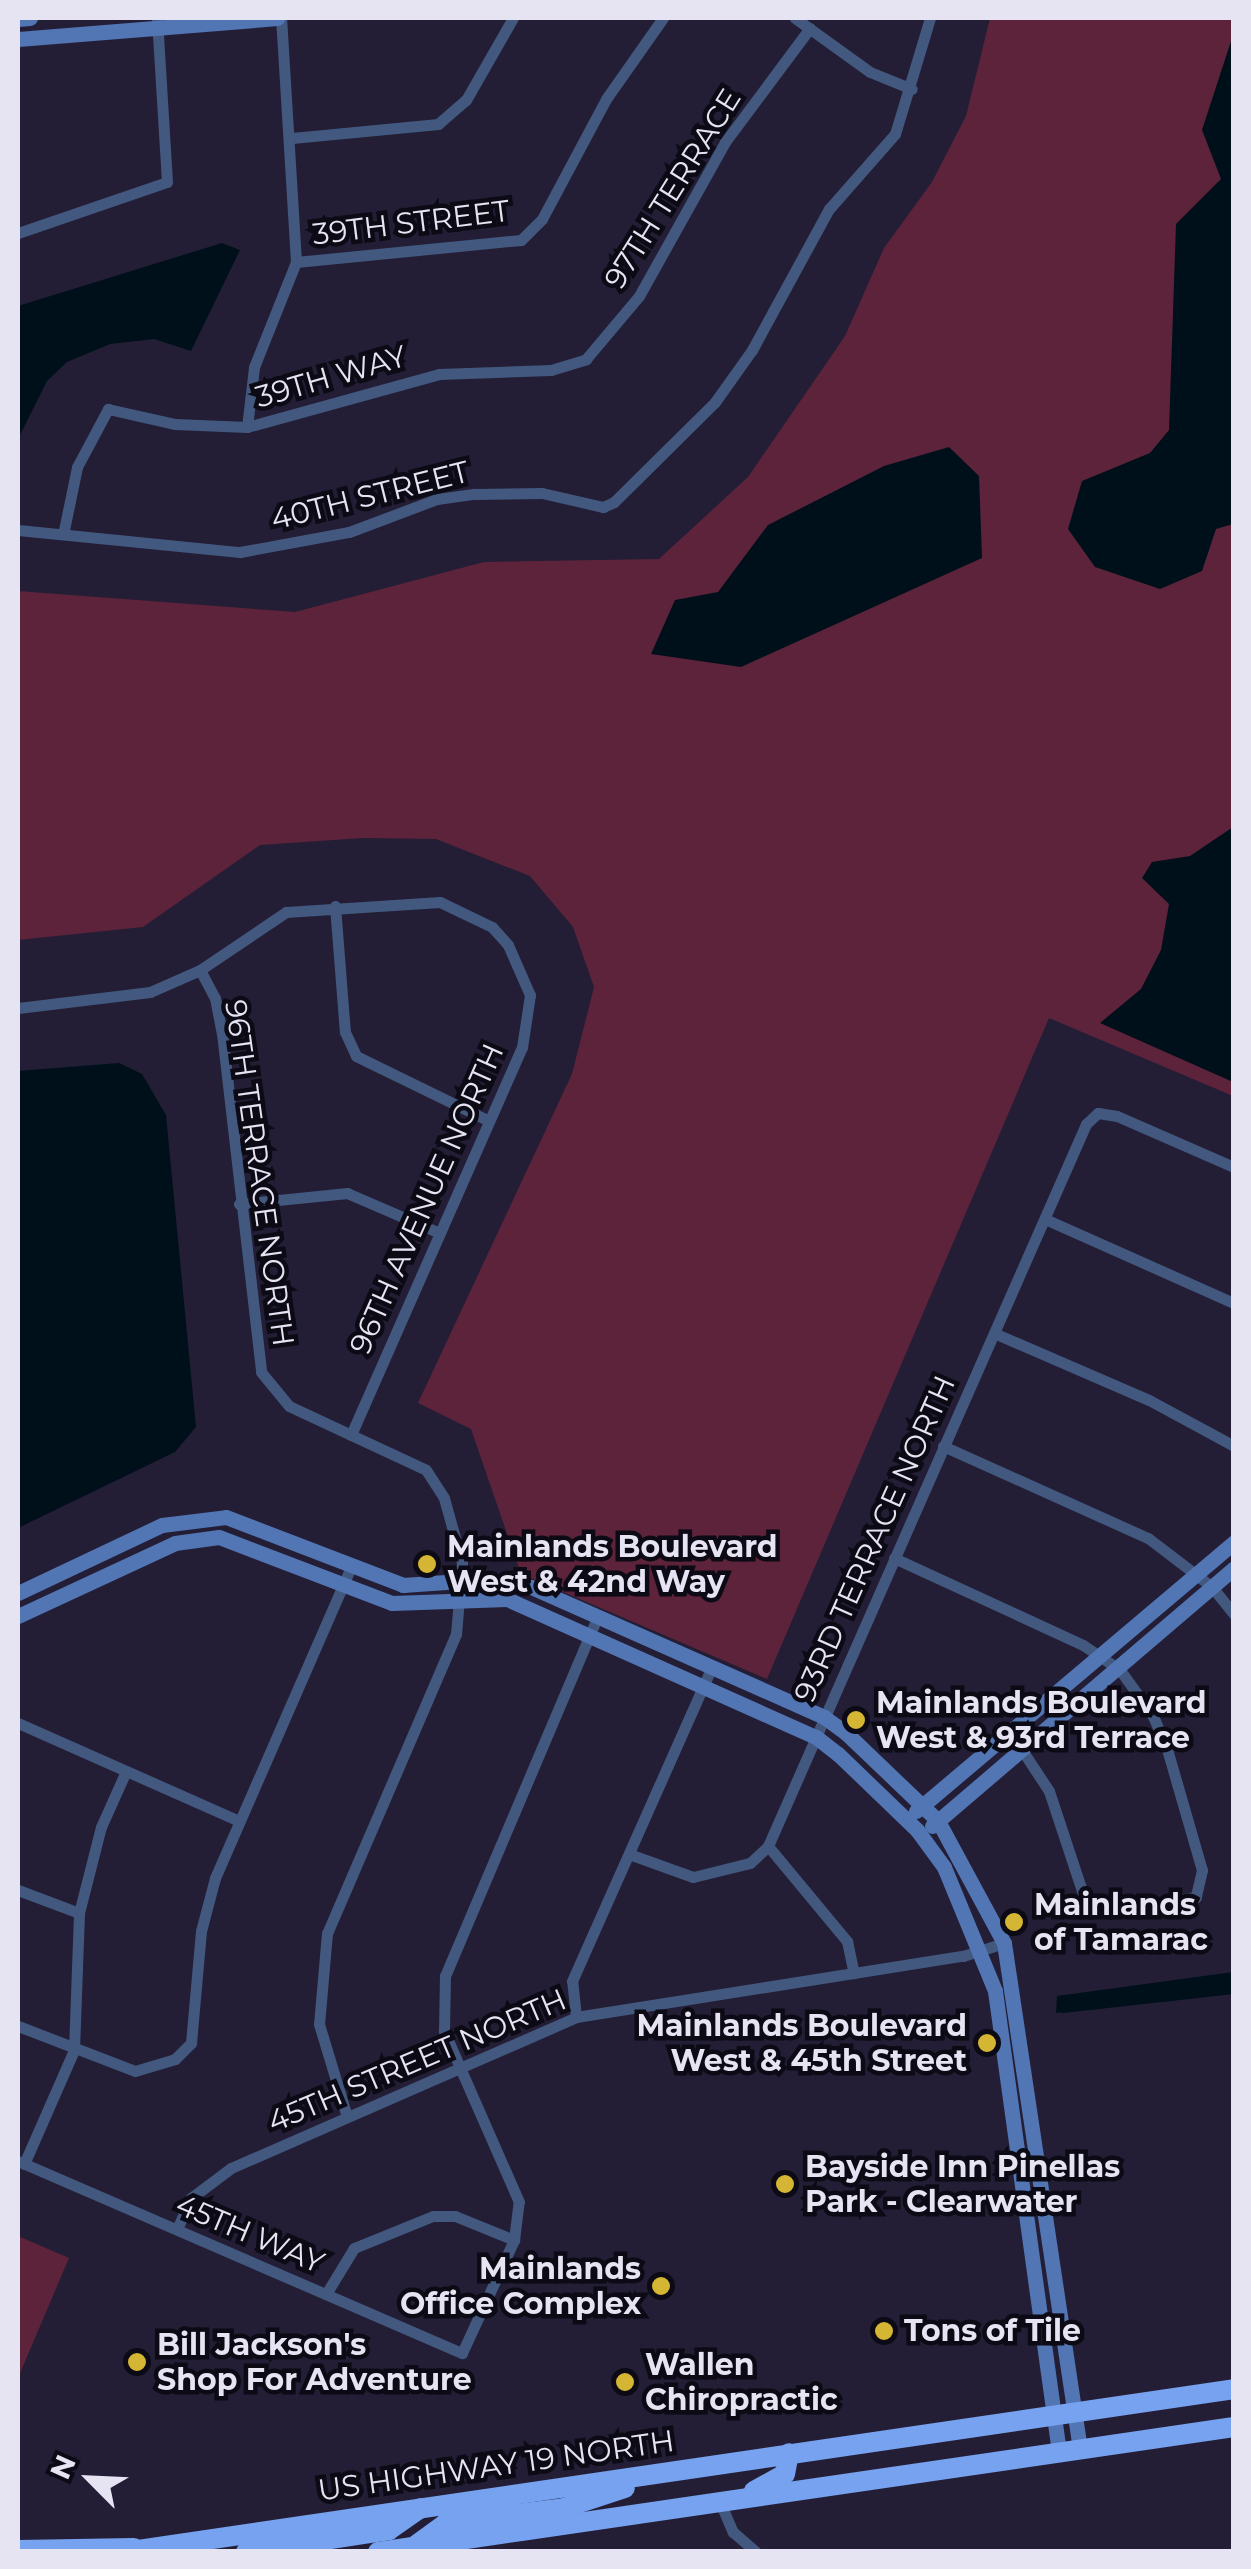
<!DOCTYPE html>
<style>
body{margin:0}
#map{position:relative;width:1251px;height:2569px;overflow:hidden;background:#231e35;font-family:Montserrat,sans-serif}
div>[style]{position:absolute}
.green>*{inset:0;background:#5d233a}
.water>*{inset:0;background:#00101a}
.stream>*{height:4px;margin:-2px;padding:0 2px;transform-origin:2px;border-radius:2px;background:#00101a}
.street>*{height:11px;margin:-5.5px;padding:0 5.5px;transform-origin:5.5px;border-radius:5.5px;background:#42587f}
.secondary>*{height:15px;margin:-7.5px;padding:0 7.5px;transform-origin:7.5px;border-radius:7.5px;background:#5275b4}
.highway>*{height:20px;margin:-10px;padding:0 10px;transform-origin:10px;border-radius:10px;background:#76a2ef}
.dots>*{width:28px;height:28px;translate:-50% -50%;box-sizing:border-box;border:5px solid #0c0a14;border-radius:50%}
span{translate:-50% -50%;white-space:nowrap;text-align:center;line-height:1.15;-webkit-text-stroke:9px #0c0a14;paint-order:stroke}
.street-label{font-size:30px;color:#e6e4f3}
.poi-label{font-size:30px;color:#e6e4f3;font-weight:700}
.left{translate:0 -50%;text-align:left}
.right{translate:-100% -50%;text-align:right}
.frame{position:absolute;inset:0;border:20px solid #e6e4f3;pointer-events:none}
.north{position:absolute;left:40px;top:2429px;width:100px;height:100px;-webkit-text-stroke:8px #0c0a14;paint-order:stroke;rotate:294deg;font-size:28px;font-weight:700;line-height:40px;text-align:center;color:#e6e4f3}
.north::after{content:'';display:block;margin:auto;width:35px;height:45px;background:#e6e4f3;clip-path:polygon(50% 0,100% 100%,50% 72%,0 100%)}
</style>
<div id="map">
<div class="green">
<div style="clip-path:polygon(990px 18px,1233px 18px,1233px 1096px,1049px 1018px,767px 1679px,521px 1574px,471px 1429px,418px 1403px,572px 1074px,594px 987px,573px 927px,530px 876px,436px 839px,363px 838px,260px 845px,143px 927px,18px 940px,18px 591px,295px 612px,484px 562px,659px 559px,748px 477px,845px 336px,884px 248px,932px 182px,966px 116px)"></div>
<div style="clip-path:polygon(18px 2236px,69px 2258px,18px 2378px)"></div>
</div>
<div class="water">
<div style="clip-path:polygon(1233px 35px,1233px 524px,1216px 529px,1202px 571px,1160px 589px,1095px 567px,1068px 529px,1082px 481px,1150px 453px,1169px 430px,1176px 224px,1221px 179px,1202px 130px)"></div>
<div style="clip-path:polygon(222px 243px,240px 250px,191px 351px,154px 339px,110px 344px,67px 362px,47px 381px,18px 439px,18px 306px)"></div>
<div style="clip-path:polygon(949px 447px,979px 476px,982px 558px,741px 667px,651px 654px,675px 600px,718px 592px,768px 525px,884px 466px)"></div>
<div style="clip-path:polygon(1233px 827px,1234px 827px,1233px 1082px,1100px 1023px,1141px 989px,1161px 950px,1169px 904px,1142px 878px,1152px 862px,1190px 856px)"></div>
<div style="clip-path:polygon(119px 1063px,142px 1074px,166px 1115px,196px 1427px,175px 1452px,18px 1528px,18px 1071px)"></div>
<div style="clip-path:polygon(1233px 1972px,1233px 1991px,1056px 2013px,1057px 1996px)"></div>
</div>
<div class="stream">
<div style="left:1063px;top:2011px;width:172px;rotate:-6.3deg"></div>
</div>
<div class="street">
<div style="left:795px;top:18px;width:92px;rotate:35.8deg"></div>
<div style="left:870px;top:72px;width:45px;rotate:22deg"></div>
<div style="left:292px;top:138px;width:147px;rotate:-5.5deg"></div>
<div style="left:438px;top:124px;width:37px;rotate:-41deg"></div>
<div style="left:466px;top:100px;width:95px;rotate:-60.2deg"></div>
<div style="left:18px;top:233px;width:157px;rotate:-18.9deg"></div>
<div style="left:167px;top:182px;width:164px;rotate:-93.5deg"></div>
<div style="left:296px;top:262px;width:226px;rotate:-5.6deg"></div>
<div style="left:521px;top:240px;width:30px;rotate:-45deg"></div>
<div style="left:542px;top:219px;width:136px;rotate:-61.9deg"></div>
<div style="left:606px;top:99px;width:99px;rotate:-54.9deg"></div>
<div style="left:247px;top:427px;width:60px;rotate:-83.3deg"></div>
<div style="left:254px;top:367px;width:113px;rotate:-68.2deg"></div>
<div style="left:296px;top:262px;width:244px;rotate:-93.5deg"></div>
<div style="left:18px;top:530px;width:223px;rotate:5.7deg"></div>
<div style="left:240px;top:552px;width:111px;rotate:-10.4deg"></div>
<div style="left:349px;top:532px;width:94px;rotate:-20.6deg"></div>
<div style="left:437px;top:499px;width:37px;rotate:-8deg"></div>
<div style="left:474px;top:494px;width:68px;rotate:-0.8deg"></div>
<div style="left:542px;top:493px;width:63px;rotate:12.9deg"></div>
<div style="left:603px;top:507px;width:12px;rotate:-24deg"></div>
<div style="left:614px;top:502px;width:142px;rotate:-44.7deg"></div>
<div style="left:715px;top:402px;width:64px;rotate:-54.6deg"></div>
<div style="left:752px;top:350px;width:161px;rotate:-61.4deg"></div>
<div style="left:829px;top:209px;width:100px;rotate:-48.7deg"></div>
<div style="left:895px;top:134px;width:121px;rotate:-73.2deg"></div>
<div style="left:64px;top:530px;width:64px;rotate:-78.3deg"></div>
<div style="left:77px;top:467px;width:66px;rotate:-61.9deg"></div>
<div style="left:108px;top:409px;width:69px;rotate:12.6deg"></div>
<div style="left:175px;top:424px;width:72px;rotate:2.4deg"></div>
<div style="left:247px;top:427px;width:199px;rotate:-15.4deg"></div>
<div style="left:439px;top:374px;width:112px;rotate:-2deg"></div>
<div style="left:551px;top:370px;width:37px;rotate:-17deg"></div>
<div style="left:586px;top:359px;width:82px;rotate:-49.9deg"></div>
<div style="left:639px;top:296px;width:176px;rotate:-60.8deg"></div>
<div style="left:725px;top:142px;width:142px;rotate:-53.3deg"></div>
<div style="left:335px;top:906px;width:126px;rotate:85.5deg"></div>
<div style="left:345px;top:1032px;width:26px;rotate:65deg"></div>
<div style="left:356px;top:1056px;width:148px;rotate:26deg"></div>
<div style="left:200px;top:970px;width:32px;rotate:62deg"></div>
<div style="left:215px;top:998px;width:36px;rotate:79deg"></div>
<div style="left:222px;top:1033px;width:341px;rotate:83.4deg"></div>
<div style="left:261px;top:1372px;width:44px;rotate:50.5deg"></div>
<div style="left:289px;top:1406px;width:151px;rotate:25deg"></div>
<div style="left:426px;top:1470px;width:33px;rotate:57deg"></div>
<div style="left:444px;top:1498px;width:67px;rotate:74.5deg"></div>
<div style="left:462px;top:1563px;width:71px;rotate:94.8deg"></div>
<div style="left:456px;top:1634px;width:326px;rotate:113.3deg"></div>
<div style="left:327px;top:1933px;width:91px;rotate:95deg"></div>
<div style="left:319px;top:2024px;width:97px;rotate:73.2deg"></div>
<div style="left:18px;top:1008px;width:133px;rotate:-6.9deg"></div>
<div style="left:150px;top:992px;width:55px;rotate:-23.7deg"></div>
<div style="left:200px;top:970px;width:104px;rotate:-34deg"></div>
<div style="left:286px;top:912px;width:154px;rotate:-3.7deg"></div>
<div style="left:440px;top:902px;width:58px;rotate:25.7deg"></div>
<div style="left:492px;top:927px;width:24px;rotate:48deg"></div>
<div style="left:508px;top:945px;width:55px;rotate:66.3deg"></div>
<div style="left:530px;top:995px;width:53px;rotate:98.7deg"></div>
<div style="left:522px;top:1047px;width:424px;rotate:113.8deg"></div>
<div style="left:239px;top:1204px;width:109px;rotate:-5.8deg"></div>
<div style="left:347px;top:1193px;width:101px;rotate:23.3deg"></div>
<div style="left:1045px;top:1219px;width:207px;rotate:24deg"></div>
<div style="left:994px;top:1333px;width:169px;rotate:23.4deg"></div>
<div style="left:1149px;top:1400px;width:97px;rotate:28.4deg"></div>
<div style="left:943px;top:1446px;width:225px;rotate:24.2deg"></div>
<div style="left:1148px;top:1538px;width:81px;rotate:37.4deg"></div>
<div style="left:1212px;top:1587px;width:35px;rotate:51deg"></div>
<div style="left:894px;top:1558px;width:208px;rotate:24.7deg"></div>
<div style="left:1083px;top:1645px;width:45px;rotate:34deg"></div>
<div style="left:1120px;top:1670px;width:57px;rotate:54.3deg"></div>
<div style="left:1153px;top:1716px;width:36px;rotate:67deg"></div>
<div style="left:1167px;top:1749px;width:126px;rotate:73.9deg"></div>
<div style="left:1202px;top:1870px;width:28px;rotate:103deg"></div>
<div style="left:1196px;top:1897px;width:97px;rotate:170.5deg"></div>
<div style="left:1100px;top:1913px;width:13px;rotate:-162deg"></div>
<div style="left:1088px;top:1909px;width:124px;rotate:-108.3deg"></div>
<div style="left:1049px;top:1791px;width:49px;rotate:-123.4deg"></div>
<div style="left:18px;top:1723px;width:240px;rotate:23.9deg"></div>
<div style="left:768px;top:1846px;width:124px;rotate:50.3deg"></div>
<div style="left:847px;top:1941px;width:33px;rotate:78deg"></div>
<div style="left:629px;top:1854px;width:68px;rotate:19.8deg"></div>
<div style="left:693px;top:1877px;width:59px;rotate:-13.8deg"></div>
<div style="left:750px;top:1863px;width:25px;rotate:-43deg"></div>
<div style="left:768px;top:1846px;width:789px;rotate:-66.23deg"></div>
<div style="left:1086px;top:1124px;width:16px;rotate:-43deg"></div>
<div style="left:1098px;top:1113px;width:19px;rotate:9deg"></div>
<div style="left:1117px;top:1116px;width:128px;rotate:23.6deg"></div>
<div style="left:18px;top:1890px;width:65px;rotate:20.7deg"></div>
<div style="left:576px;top:2017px;width:36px;rotate:-96deg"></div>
<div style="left:572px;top:1981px;width:345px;rotate:-66deg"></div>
<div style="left:18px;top:2026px;width:125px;rotate:21deg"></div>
<div style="left:135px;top:2071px;width:42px;rotate:-16.7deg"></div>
<div style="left:175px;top:2059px;width:23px;rotate:-45deg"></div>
<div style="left:191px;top:2043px;width:112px;rotate:-84.9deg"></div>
<div style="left:201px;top:1931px;width:55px;rotate:-75.2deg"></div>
<div style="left:215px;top:1878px;width:339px;rotate:-66.4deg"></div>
<div style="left:18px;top:2161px;width:484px;rotate:23.4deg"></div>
<div style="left:462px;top:2353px;width:124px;rotate:-65.3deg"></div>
<div style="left:514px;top:2240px;width:38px;rotate:-83deg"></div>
<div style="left:519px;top:2202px;width:187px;rotate:-113.7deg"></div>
<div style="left:444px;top:2031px;width:55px;rotate:-89deg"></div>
<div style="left:445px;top:1976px;width:391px;rotate:-67deg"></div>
<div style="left:24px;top:2164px;width:124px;rotate:-66.3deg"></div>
<div style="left:74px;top:2050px;width:137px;rotate:-87.9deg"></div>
<div style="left:79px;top:1913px;width:89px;rotate:-75.7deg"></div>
<div style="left:101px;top:1827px;width:61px;rotate:-65.9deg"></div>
<div style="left:177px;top:2229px;width:34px;rotate:-66deg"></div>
<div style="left:191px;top:2198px;width:50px;rotate:-36.9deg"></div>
<div style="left:231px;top:2168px;width:377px;rotate:-23.6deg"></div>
<div style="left:576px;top:2017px;width:392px;rotate:-9deg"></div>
<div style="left:963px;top:1956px;width:43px;rotate:-17.6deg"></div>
<div style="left:326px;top:2294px;width:54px;rotate:-58.7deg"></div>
<div style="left:354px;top:2248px;width:85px;rotate:-22.1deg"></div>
<div style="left:433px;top:2216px;width:22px"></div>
<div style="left:455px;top:2216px;width:64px;rotate:22.1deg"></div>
<div style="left:720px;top:2502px;width:33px;rotate:67deg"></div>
<div style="left:733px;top:2532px;width:30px;rotate:41deg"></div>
</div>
<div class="secondary">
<div style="left:18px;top:19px;width:12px;rotate:-5deg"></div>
<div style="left:18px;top:39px;width:260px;rotate:-4.6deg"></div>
<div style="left:18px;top:1593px;width:159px;rotate:-25.3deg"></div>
<div style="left:162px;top:1525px;width:64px;rotate:-7.1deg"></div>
<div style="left:226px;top:1517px;width:190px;rotate:21deg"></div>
<div style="left:403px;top:1585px;width:86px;rotate:-4deg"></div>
<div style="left:489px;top:1579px;width:43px;rotate:10.8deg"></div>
<div style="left:531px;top:1587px;width:321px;rotate:23.9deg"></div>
<div style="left:824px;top:1717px;width:27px;rotate:36deg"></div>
<div style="left:846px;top:1733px;width:127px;rotate:43.7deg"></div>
<div style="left:938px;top:1821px;width:139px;rotate:61.6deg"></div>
<div style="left:1004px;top:1943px;width:512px;rotate:81.46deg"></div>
<div style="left:18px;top:1616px;width:173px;rotate:-24.9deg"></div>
<div style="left:175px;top:1543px;width:44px;rotate:-7.8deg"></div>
<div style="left:219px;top:1537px;width:185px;rotate:20.9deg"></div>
<div style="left:392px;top:1603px;width:115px;rotate:-2deg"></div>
<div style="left:507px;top:1599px;width:338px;rotate:24.1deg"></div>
<div style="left:816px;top:1737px;width:28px;rotate:38deg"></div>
<div style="left:838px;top:1754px;width:110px;rotate:43.9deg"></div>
<div style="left:917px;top:1830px;width:46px;rotate:53.9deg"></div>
<div style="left:944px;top:1867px;width:134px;rotate:67.6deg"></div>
<div style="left:995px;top:1991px;width:465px;rotate:82.1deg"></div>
<div style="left:916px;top:1811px;width:417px;rotate:-40.2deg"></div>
<div style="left:932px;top:1826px;width:397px;rotate:-40.5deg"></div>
</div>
<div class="highway">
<div style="left:754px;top:2491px;width:35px;rotate:-29deg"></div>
<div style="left:785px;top:2474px;width:21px;rotate:-79deg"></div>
<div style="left:416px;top:2545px;width:37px;rotate:-36deg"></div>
<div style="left:446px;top:2523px;width:119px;rotate:-7.2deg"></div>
<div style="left:564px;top:2508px;width:64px;rotate:-18.2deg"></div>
<div style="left:18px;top:2550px;width:116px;rotate:-1deg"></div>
<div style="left:124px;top:2552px;width:1122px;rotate:-8.35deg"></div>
<div style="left:246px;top:2552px;width:145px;rotate:-8.7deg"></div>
<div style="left:389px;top:2530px;width:38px;rotate:-35deg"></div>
<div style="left:378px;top:2552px;width:865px;rotate:-8.31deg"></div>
</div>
<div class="dots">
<div style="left:427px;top:1564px;background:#d5b534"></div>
<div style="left:856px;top:1720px;background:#d5b534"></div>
<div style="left:1014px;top:1922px;background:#d5b534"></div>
<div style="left:987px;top:2043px;background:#d5b534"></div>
<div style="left:785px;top:2184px;background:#d5b534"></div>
<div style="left:661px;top:2286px;background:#d5b534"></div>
<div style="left:884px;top:2331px;background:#d5b534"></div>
<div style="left:137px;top:2362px;background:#d5b534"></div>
<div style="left:625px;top:2382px;background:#d5b534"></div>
</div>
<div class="street-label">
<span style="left:673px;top:189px;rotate:-58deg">97TH TERRACE</span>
<span style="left:411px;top:223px;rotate:-7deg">39TH STREET</span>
<span style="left:331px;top:377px;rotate:-16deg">39TH WAY</span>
<span style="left:370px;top:496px;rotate:-14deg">40TH STREET</span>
<span style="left:259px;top:1173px;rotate:82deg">96TH TERRACE NORTH</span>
<span style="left:427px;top:1199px;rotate:-66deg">96TH AVENUE NORTH</span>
<span style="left:875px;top:1539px;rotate:-66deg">93RD TERRACE NORTH</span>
<span style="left:417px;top:2061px;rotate:-23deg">45TH STREET NORTH</span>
<span style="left:250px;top:2234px;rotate:23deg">45TH WAY</span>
<span style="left:496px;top:2466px;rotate:-8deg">US HIGHWAY 19 NORTH</span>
</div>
<div class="poi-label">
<span class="left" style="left:447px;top:1564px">Mainlands Boulevard<br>West &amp; 42nd Way</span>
<span class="left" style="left:876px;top:1720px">Mainlands Boulevard<br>West &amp; 93rd Terrace</span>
<span class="left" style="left:1034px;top:1922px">Mainlands<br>of Tamarac</span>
<span class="right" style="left:967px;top:2043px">Mainlands Boulevard<br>West &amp; 45th Street</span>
<span class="left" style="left:805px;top:2184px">Bayside Inn Pinellas<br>Park - Clearwater</span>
<span class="right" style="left:641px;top:2286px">Mainlands<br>Office Complex</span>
<span class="left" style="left:904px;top:2331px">Tons of Tile</span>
<span class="left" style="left:157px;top:2362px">Bill Jackson's<br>Shop For Adventure</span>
<span class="left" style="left:645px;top:2382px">Wallen<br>Chiropractic</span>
</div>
<div class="frame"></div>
<div class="north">N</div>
</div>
